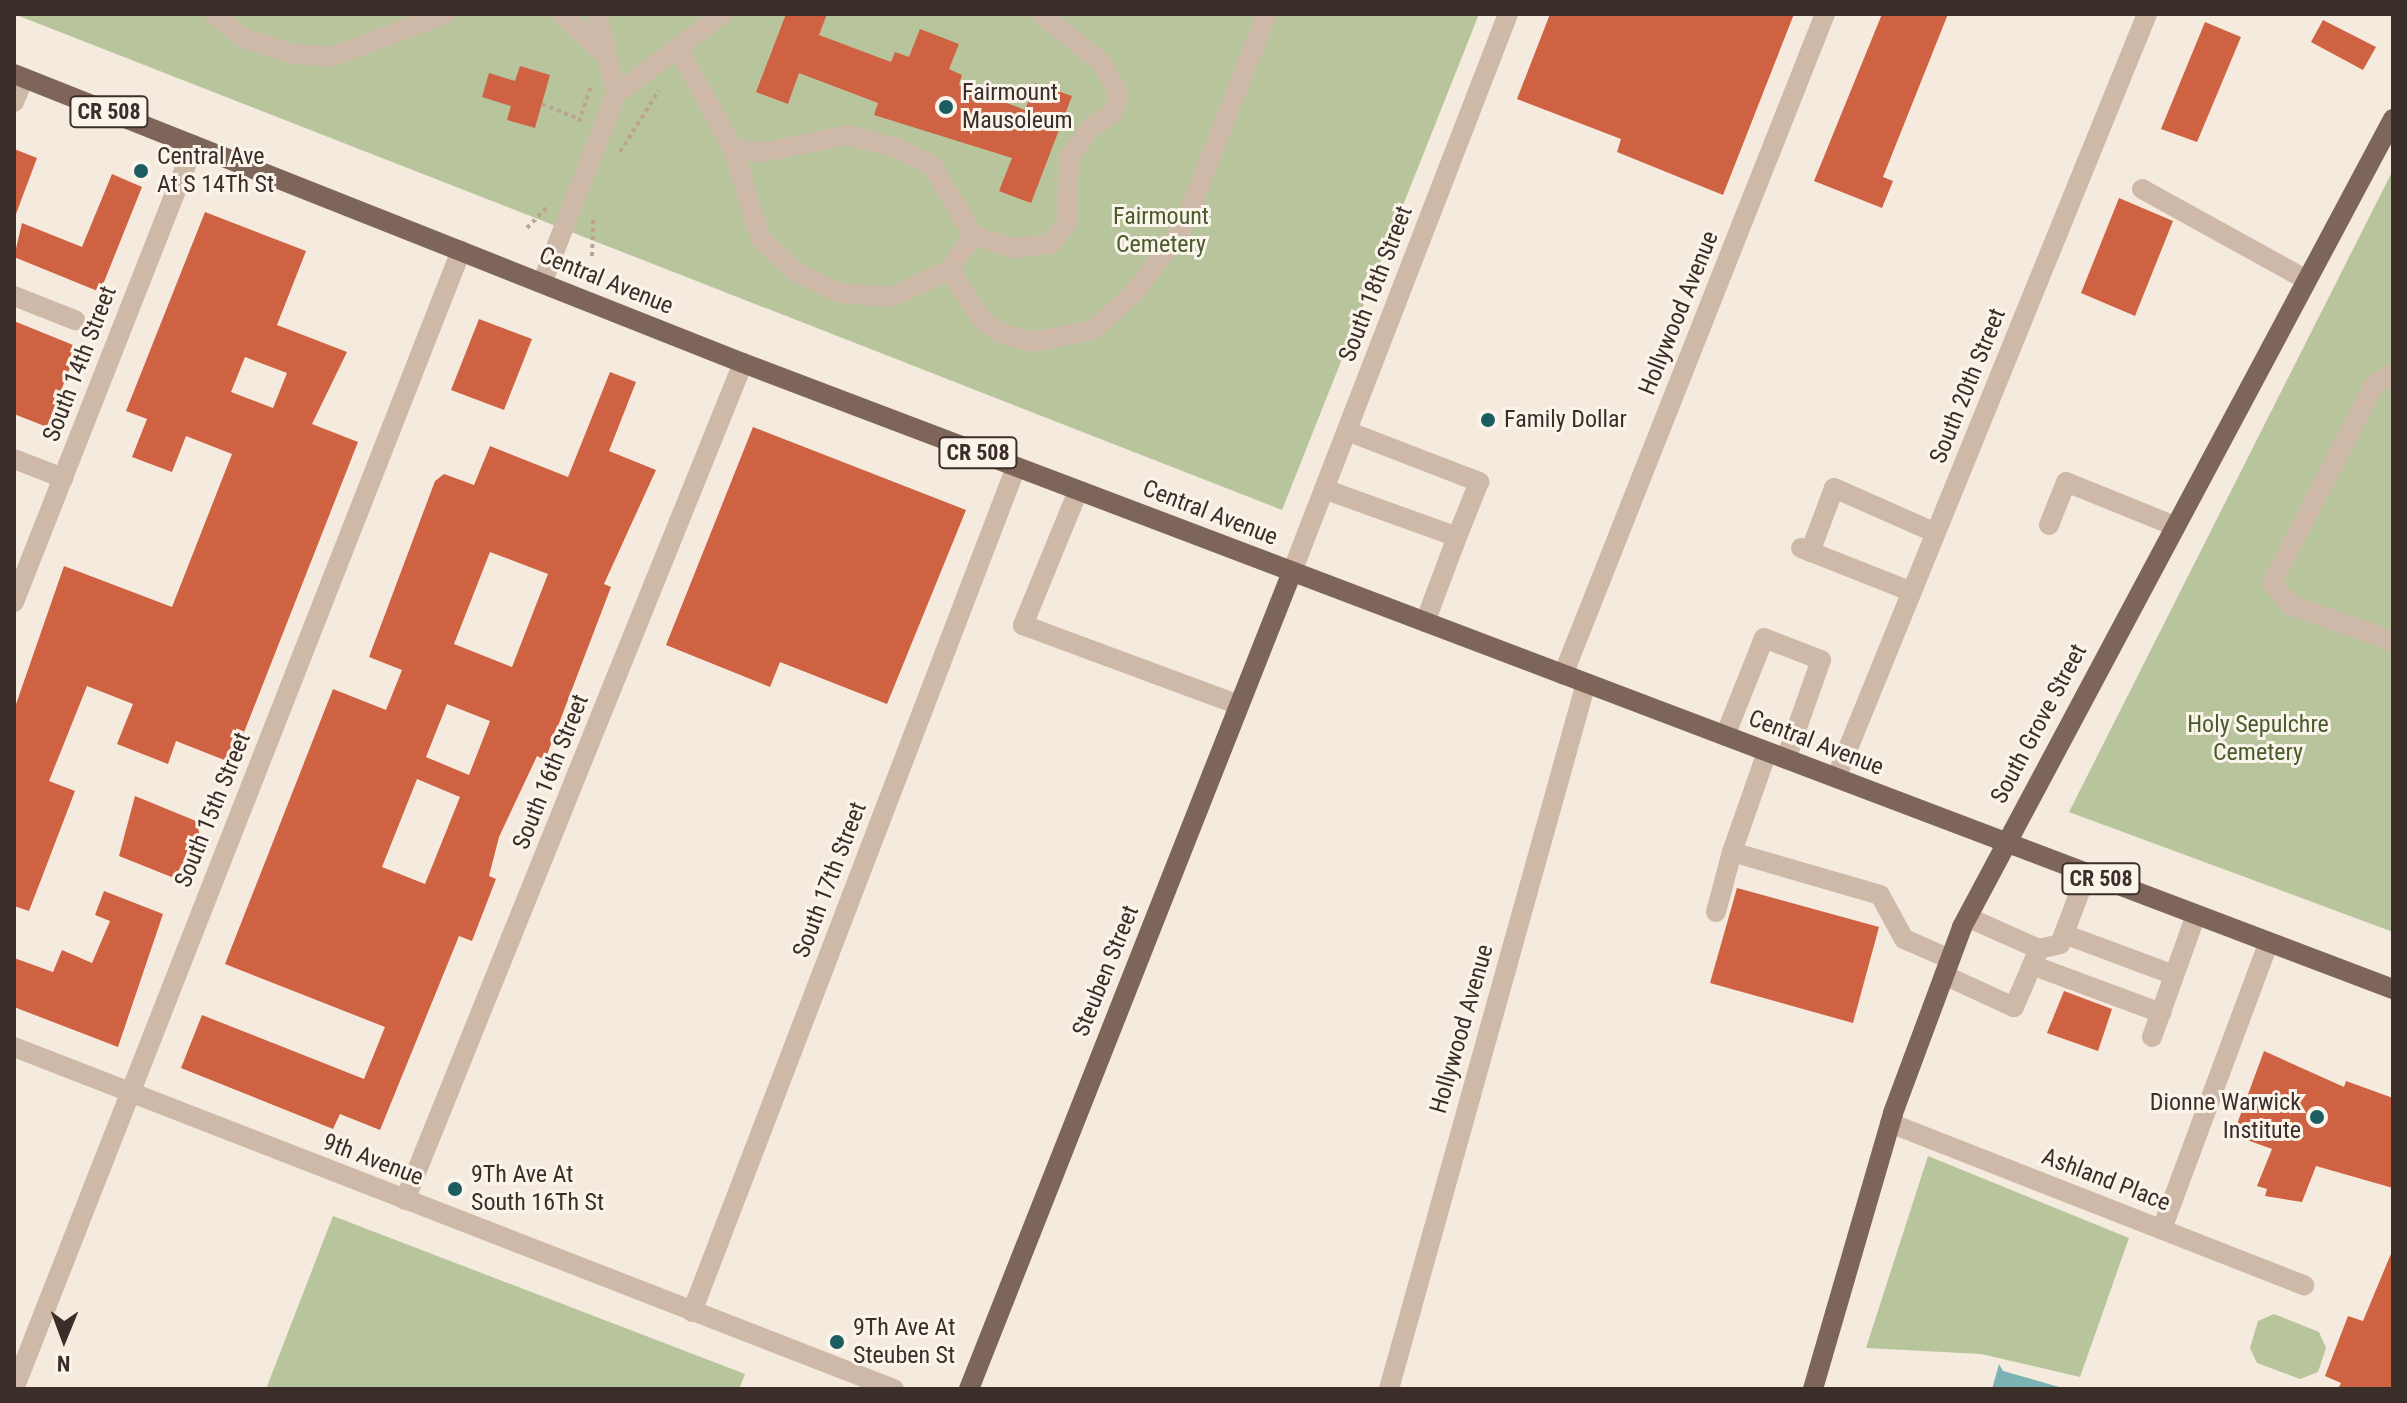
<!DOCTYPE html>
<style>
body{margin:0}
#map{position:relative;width:2407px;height:1403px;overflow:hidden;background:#f5eade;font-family:"Roboto Condensed",sans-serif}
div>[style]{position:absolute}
.green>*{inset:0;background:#b8c59c}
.water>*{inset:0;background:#7bb3b4}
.building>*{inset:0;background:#cf6242}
.path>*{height:4px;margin-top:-2px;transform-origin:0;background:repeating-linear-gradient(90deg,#baa393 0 4px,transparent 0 8px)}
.minor>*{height:20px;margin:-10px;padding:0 10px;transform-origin:10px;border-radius:10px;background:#ceb9a9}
.major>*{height:20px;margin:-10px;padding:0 10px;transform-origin:10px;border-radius:10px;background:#7e6559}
.dots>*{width:22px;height:22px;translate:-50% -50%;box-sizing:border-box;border:4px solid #fbf4eb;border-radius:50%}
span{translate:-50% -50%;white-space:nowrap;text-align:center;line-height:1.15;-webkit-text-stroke:6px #fbf4eb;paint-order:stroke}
.shield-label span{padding:2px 6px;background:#fbf4eb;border:2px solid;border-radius:6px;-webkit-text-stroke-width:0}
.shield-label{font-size:22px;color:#3b2e29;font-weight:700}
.poi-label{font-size:24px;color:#3b2e29}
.left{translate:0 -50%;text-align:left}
.right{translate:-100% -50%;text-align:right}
.park-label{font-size:24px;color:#4a5b2b}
.street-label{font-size:24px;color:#3b2e29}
.frame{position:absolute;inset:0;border:16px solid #3b2e29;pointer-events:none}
.north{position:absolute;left:24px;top:1299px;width:80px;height:80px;-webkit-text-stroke:6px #fbf4eb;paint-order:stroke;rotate:181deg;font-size:22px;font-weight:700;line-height:32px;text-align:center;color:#3b2e29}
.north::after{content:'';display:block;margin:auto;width:28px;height:36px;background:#3b2e29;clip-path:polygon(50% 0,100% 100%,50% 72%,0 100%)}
</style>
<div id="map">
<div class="green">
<div style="clip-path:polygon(14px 14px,1479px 14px,1282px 510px)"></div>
<div style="clip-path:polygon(2393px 170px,2393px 932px,2069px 812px)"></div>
<div style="clip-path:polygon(1928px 1156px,2129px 1238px,2080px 1377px,1981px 1354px,1866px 1348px)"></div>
<div style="clip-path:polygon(333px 1216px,745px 1374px,739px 1389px,266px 1389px)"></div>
<div style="clip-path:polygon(2274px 1314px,2319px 1332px,2326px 1348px,2318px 1372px,2300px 1379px,2257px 1363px,2250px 1348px,2258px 1321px)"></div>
</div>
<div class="water">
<div style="clip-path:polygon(1999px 1364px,2003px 1371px,2066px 1389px,1992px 1389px)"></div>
</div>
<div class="building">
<div style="clip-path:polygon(786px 14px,827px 14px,819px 35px,891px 62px,895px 52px,909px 57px,920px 29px,959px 44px,949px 69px,962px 75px,959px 85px,1025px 110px,1035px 83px,1072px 96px,1031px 203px,999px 191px,1012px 158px,874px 115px,878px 103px,799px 73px,788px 104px,756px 92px)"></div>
<div style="clip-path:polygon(1550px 14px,1794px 14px,1723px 195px,1617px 152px,1621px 139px,1517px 99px)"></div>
<div style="clip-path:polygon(1882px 14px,1948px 14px,1883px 177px,1893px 181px,1882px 208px,1814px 181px)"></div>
<div style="clip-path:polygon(2323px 20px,2376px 47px,2363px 70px,2311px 42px)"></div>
<div style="clip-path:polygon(2205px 22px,2241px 37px,2197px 142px,2161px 129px)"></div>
<div style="clip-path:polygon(520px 66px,550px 75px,535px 128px,507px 120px,511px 106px,482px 97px,489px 73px,515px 81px)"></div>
<div style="clip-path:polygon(14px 149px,37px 158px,16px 214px,14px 213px)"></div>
<div style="clip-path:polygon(112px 174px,142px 187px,100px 292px,14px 257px,22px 223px,82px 247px)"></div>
<div style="clip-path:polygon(2119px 198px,2173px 221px,2135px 316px,2081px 293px)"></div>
<div style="clip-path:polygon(evenodd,205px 212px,306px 251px,277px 325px,347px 352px,312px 424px,358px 442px,232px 763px,176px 741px,168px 764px,117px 744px,133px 704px,87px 686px,49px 781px,75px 791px,29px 911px,14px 906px,14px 710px,64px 566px,172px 607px,232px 454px,186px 436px,172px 472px,132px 457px,147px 419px,126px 411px,205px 212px,245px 357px,287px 373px,273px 408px,231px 392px,245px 357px)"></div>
<div style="clip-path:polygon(479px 319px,532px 339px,504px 410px,451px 390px)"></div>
<div style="clip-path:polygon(14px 321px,78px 347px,47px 427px,14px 414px)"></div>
<div style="clip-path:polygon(evenodd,610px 372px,636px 382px,609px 451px,656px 470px,604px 584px,611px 587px,545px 760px,537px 756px,499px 837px,489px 876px,496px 879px,472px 941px,459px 936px,380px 1130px,340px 1114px,333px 1129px,181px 1068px,202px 1015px,364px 1079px,385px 1027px,225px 964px,333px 689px,386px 710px,402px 670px,369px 657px,435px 481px,444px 474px,474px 485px,490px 446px,568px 477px,610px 372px,490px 552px,548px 574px,512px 667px,454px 644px,490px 552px,610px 372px,447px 704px,490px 721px,469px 775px,426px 757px,447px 704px,610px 372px,417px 779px,460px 797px,425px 884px,382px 867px,417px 779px)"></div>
<div style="clip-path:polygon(753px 427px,966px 510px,887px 704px,780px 662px,770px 687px,666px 645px)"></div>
<div style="clip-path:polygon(135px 796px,196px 821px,200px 835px,174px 878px,119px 856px)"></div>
<div style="clip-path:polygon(1737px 888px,1879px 927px,1853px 1023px,1710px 983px)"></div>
<div style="clip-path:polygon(104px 891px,163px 914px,118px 1047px,14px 1007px,14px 958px,53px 972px,62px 950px,92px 963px,110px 921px,95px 915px)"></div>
<div style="clip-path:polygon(2064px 991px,2112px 1009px,2098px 1051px,2047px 1033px)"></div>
<div style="clip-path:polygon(2264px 1051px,2344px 1087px,2346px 1081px,2393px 1098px,2393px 1188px,2316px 1166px,2302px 1202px,2265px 1196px,2267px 1189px,2257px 1186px,2272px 1149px,2233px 1135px)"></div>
<div style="clip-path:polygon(2393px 1249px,2393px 1389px,2338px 1389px,2341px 1383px,2325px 1376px,2348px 1316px,2363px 1321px)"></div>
</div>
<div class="path">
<div style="left:542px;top:104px;width:41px;rotate:21.5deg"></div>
<div style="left:579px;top:122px;width:38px;rotate:-72deg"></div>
<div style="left:620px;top:152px;width:73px;rotate:-57.8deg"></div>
<div style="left:527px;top:228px;width:28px;rotate:-46deg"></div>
<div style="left:592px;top:256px;width:37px;rotate:-88deg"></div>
</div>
<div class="minor">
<div style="left:214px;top:14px;width:38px;rotate:39deg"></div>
<div style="left:244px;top:38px;width:47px;rotate:18.4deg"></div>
<div style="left:289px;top:53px;width:42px;rotate:5.4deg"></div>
<div style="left:331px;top:57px;width:122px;rotate:-20.7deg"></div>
<div style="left:562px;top:14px;width:52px;rotate:43.5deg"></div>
<div style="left:597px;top:14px;width:82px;rotate:76.6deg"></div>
<div style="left:680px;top:51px;width:111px;rotate:61.6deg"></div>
<div style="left:733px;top:149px;width:94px;rotate:72.7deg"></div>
<div style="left:761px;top:239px;width:50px;rotate:43.4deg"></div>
<div style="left:797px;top:273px;width:47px;rotate:24.9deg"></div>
<div style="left:840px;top:293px;width:51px;rotate:4.5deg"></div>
<div style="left:891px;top:297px;width:65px;rotate:-24.6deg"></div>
<div style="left:950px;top:270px;width:42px;rotate:-56.7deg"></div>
<div style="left:14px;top:102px;width:26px;rotate:-67deg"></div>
<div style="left:733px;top:149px;width:31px;rotate:6deg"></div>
<div style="left:764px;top:152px;width:86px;rotate:-11.4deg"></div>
<div style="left:848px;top:135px;width:50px;rotate:15.2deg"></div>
<div style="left:896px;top:148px;width:40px;rotate:25deg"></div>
<div style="left:932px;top:165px;width:81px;rotate:59.6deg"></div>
<div style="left:973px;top:235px;width:41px;rotate:18.4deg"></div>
<div style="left:1012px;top:248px;width:38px;rotate:-6deg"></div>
<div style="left:1050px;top:244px;width:27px;rotate:-51deg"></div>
<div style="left:1067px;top:223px;width:65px;rotate:-88.2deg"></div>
<div style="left:1069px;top:158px;width:37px;rotate:-55deg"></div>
<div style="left:1090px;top:128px;width:27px;rotate:-33deg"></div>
<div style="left:1113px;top:113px;width:19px;rotate:-72deg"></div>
<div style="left:1119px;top:95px;width:36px;rotate:-118deg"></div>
<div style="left:1102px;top:63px;width:78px;rotate:-141.2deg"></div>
<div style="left:2142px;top:189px;width:188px;rotate:28.9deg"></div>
<div style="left:950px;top:270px;width:59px;rotate:57.4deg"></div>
<div style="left:982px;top:320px;width:24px;rotate:35deg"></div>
<div style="left:1002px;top:334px;width:32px;rotate:14deg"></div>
<div style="left:1033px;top:342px;width:61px;rotate:-11.3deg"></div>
<div style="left:1093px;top:330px;width:55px;rotate:-42.1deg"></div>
<div style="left:1134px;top:293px;width:82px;rotate:-53.4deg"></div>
<div style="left:1183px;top:227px;width:229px;rotate:-68.5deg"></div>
<div style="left:542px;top:283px;width:203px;rotate:-68.6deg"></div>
<div style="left:616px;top:94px;width:133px;rotate:-37deg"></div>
<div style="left:14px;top:296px;width:66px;rotate:21.5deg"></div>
<div style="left:2393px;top:374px;width:22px;rotate:150deg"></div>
<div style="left:2374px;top:385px;width:223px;rotate:117.3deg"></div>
<div style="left:2272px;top:583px;width:28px;rotate:51deg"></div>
<div style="left:2290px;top:605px;width:109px;rotate:19.3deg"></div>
<div style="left:1347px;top:431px;width:142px;rotate:21.1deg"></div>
<div style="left:1479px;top:482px;width:59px;rotate:111.8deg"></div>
<div style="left:14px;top:459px;width:53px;rotate:21.2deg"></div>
<div style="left:1324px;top:489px;width:141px;rotate:19.8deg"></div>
<div style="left:1457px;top:537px;width:91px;rotate:110.6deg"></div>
<div style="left:1078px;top:491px;width:145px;rotate:112.3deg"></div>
<div style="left:1023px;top:625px;width:230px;rotate:20.3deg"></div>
<div style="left:2049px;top:525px;width:46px;rotate:-68.4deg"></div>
<div style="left:2066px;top:482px;width:118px;rotate:22deg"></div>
<div style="left:1801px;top:548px;width:119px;rotate:21.6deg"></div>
<div style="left:1810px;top:552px;width:68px;rotate:-69.4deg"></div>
<div style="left:1834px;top:488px;width:111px;rotate:23.8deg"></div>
<div style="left:1292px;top:572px;width:598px;rotate:-68.84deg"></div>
<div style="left:14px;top:602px;width:491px;rotate:-68.5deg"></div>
<div style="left:1563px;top:675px;width:711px;rotate:-68.38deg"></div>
<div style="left:1725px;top:736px;width:105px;rotate:-68.3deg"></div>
<div style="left:1764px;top:638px;width:61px;rotate:21.1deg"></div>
<div style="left:1821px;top:660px;width:105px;rotate:109.5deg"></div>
<div style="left:1767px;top:752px;width:106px;rotate:109.3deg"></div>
<div style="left:1732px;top:852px;width:154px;rotate:16.2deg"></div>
<div style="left:1880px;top:895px;width:50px;rotate:61.4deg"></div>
<div style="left:1904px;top:939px;width:50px;rotate:23.5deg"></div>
<div style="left:1836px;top:778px;width:825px;rotate:-67.85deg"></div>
<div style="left:1716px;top:912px;width:62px;rotate:-75.1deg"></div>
<div style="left:1967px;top:917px;width:79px;rotate:24deg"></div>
<div style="left:2039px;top:949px;width:22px;rotate:-13deg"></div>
<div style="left:2060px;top:944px;width:76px;rotate:-69.2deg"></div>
<div style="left:2064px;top:934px;width:117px;rotate:20.4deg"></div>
<div style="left:2032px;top:965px;width:138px;rotate:20.4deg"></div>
<div style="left:1944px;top:975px;width:77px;rotate:24.6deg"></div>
<div style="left:2014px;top:1007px;width:63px;rotate:-66.7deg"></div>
<div style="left:2152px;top:1037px;width:130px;rotate:-70.2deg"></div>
<div style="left:14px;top:1047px;width:944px;rotate:21.24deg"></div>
<div style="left:1890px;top:1123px;width:445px;rotate:21.4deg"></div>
<div style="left:405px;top:1200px;width:903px;rotate:-68.01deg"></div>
<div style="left:2162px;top:1229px;width:306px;rotate:-69.6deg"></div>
<div style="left:692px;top:1312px;width:905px;rotate:-69.02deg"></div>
<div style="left:14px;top:1389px;width:1223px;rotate:-68.56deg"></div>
<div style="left:1389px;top:1389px;width:733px;rotate:-74.41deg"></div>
</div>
<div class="major">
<div style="left:14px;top:74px;width:784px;rotate:21.63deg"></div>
<div style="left:743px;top:363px;width:1765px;rotate:20.78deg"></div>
<div style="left:969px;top:1389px;width:879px;rotate:-68.43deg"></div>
<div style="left:1813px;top:1389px;width:287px;rotate:-73.8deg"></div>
<div style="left:1893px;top:1113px;width:198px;rotate:-69.6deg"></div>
<div style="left:1962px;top:927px;width:916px;rotate:-61.92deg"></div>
</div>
<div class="dots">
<div style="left:946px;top:107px;background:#1b5d60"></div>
<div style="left:141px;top:171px;background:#1b5d60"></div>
<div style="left:1488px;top:420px;background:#1b5d60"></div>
<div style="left:2317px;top:1117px;background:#1b5d60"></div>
<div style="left:455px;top:1189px;background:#1b5d60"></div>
<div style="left:837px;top:1342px;background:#1b5d60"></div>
</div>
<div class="shield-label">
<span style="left:109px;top:112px">CR 508</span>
<span style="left:978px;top:453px">CR 508</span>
<span style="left:2101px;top:879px">CR 508</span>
</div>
<div class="poi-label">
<span class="left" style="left:962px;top:107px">Fairmount<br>Mausoleum</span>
<span class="left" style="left:157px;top:171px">Central Ave<br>At S 14Th St</span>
<span class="left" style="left:1504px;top:420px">Family Dollar</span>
<span class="right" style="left:2301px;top:1117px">Dionne Warwick<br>Institute</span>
<span class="left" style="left:471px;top:1189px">9Th Ave At<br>South 16Th St</span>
<span class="left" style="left:853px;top:1342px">9Th Ave At<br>Steuben St</span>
</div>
<div class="park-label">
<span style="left:1161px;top:231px">Fairmount<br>Cemetery</span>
<span style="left:2258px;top:739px">Holy Sepulchre<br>Cemetery</span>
</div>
<div class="street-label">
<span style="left:606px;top:281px;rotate:22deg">Central Avenue</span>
<span style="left:1376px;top:284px;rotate:-69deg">South 18th Street</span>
<span style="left:1679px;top:313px;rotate:-68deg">Hollywood Avenue</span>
<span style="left:80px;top:364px;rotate:-69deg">South 14th Street</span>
<span style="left:1968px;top:386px;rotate:-68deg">South 20th Street</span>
<span style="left:1210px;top:513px;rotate:21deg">Central Avenue</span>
<span style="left:2039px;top:724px;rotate:-62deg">South Grove Street</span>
<span style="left:1816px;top:743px;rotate:21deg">Central Avenue</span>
<span style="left:551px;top:772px;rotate:-68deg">South 16th Street</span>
<span style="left:213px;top:810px;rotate:-68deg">South 15th Street</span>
<span style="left:830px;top:880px;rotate:-69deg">South 17th Street</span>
<span style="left:1106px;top:971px;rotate:-68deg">Steuben Street</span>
<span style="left:1462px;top:1029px;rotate:-74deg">Hollywood Avenue</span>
<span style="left:373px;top:1160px;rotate:21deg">9th Avenue</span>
<span style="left:2106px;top:1180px;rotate:21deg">Ashland Place</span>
</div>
<div class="frame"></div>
<div class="north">N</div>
</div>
